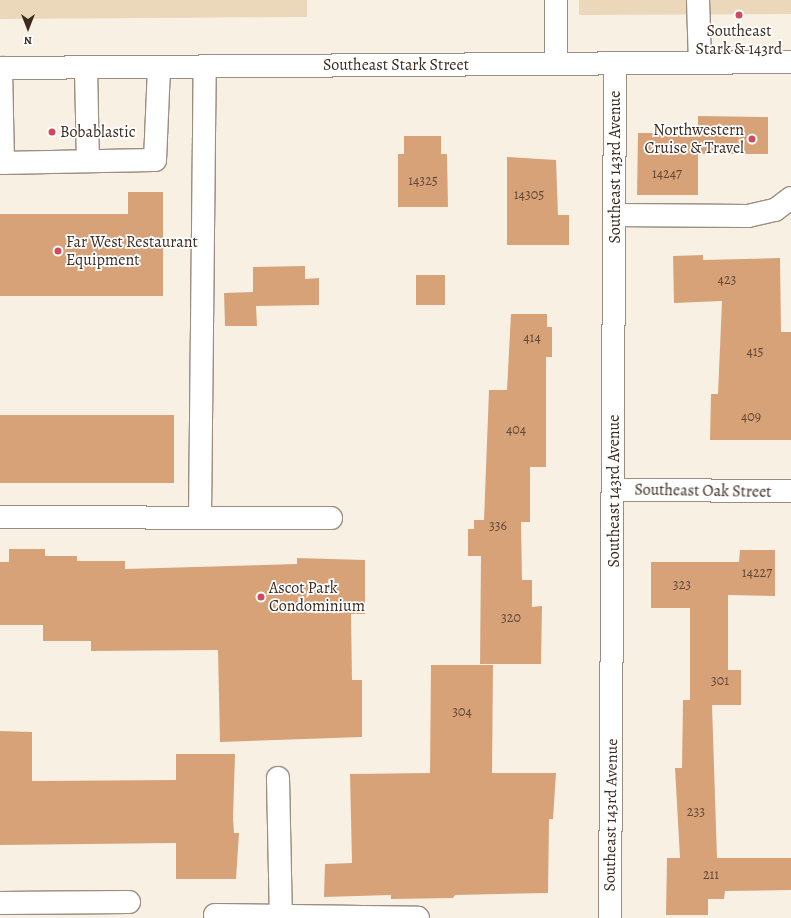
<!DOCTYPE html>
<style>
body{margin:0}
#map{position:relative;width:791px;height:918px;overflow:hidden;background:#f8f1e3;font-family:Alegreya,serif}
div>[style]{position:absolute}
.built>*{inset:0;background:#ebd8ba}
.building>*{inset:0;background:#d8a279}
.roads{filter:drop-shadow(1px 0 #9a8e80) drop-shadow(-1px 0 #9a8e80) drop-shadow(0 1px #9a8e80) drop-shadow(0 -1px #9a8e80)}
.minor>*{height:22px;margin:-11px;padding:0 11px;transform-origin:11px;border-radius:11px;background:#fff}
.major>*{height:22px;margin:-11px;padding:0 11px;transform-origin:11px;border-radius:11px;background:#fff}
.dots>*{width:11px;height:11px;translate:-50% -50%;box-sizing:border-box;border:2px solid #fff;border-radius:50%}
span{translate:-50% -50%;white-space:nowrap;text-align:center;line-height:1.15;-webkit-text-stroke:3.5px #fff;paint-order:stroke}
.number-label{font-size:14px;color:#624835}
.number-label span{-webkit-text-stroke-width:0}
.poi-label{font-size:16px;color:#3b2a1e}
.right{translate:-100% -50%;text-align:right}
.left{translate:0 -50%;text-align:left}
.street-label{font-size:16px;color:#3b2a1e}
.north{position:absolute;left:8px;top:8px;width:40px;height:40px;-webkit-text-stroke:3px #fff;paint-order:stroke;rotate:180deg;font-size:11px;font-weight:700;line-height:16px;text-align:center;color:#3b2a1e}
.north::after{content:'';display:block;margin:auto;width:14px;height:18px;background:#3b2a1e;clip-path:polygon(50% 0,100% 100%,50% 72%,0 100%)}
</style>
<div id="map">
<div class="built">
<div style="clip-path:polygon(0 0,307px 0,307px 17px,0 19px)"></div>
<div style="clip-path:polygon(579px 0,791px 0,791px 14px,579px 15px)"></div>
</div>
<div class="building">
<div style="clip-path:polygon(698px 116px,768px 117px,768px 154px,698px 154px,698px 195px,637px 195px,638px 133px,698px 133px)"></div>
<div style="clip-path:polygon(404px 136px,441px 136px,441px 154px,447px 154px,448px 207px,398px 207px,398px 154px,404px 154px)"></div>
<div style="clip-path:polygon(507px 157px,556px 160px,558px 215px,569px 215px,569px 245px,507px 245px)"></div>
<div style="clip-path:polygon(128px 192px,163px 192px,163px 296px,0 296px,0 214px,128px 214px)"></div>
<div style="clip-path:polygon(703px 255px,703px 260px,780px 258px,781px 332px,791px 332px,791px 440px,710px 440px,711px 394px,718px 394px,722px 301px,674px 303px,673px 256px)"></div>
<div style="clip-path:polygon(305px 266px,305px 279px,319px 278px,319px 305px,256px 306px,257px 326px,225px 326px,224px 293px,253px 292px,253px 267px)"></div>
<div style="clip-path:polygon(416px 275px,445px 275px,445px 305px,416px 305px)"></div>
<div style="clip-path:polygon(511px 314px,547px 314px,547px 327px,552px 327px,552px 357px,546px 357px,546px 467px,530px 467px,530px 522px,521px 522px,522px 580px,532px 580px,532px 607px,542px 606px,541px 664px,480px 664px,481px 556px,468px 556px,468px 529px,474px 529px,474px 520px,484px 520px,489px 390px,507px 390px)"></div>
<div style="clip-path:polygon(0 415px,174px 415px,174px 483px,0 483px)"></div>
<div style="clip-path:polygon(9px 549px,45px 549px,45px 556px,77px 556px,77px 561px,125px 561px,125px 569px,297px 564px,297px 558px,365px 560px,365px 614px,351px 614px,352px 680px,362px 680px,362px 737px,220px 742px,218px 650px,91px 651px,91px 641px,43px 641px,43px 625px,0 625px,0 562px,9px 562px)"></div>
<div style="clip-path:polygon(740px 550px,775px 550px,775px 596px,728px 595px,728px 670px,741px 670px,741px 705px,712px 705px,717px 858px,791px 858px,791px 890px,725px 891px,724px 899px,708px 899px,708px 915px,666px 915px,667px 858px,680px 858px,675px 768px,682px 768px,683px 700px,690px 700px,690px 608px,651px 608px,651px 562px,739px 562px)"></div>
<div style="clip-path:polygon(431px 665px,493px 665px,492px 773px,556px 773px,553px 819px,549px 819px,548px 893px,455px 895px,453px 898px,391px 899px,391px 895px,324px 897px,325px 864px,352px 863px,350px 774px,430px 773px)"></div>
<div style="clip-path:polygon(0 731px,32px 732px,32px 781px,176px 780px,176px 754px,235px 754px,233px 818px,234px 833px,239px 833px,236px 879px,176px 879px,176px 843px,0 845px)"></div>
</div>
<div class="roads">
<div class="minor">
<div style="left:698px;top:0;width:63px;rotate:88.2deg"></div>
<div style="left:556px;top:64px;width:64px;rotate:-90deg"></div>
<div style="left:1px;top:68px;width:95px;rotate:88.8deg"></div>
<div style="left:3px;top:163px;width:152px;rotate:-1.1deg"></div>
<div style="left:155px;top:160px;width:93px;rotate:-87.5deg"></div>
<div style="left:86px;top:68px;width:92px;rotate:88.8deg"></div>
<div style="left:615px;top:215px;width:133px;rotate:0.4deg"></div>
<div style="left:748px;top:216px;width:28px;rotate:-13deg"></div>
<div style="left:775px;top:210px;width:20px;rotate:-37deg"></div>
<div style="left:615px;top:490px;width:176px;rotate:0.3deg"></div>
<div style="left:0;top:517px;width:331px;rotate:0.2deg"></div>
<div style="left:200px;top:517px;width:450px;rotate:-89.4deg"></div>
<div style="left:278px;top:778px;width:139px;rotate:88.8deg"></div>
<div style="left:0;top:903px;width:129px;rotate:-0.4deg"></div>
<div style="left:215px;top:915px;width:203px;rotate:0.8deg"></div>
<div style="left:610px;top:918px;width:854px;rotate:-89.66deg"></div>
</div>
<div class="major">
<div style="left:0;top:68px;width:791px;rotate:-0.43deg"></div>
</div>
</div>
<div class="dots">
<div style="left:739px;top:15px;background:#d1495b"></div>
<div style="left:52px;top:132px;background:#d1495b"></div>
<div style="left:752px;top:139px;background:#d1495b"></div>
<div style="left:58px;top:251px;background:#d1495b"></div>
<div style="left:261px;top:597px;background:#d1495b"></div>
</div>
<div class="number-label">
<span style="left:667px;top:174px">14247</span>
<span style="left:423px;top:181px">14325</span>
<span style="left:529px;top:195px">14305</span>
<span style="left:727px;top:280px">423</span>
<span style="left:532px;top:338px">414</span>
<span style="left:755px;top:352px">415</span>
<span style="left:751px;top:417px">409</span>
<span style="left:516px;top:430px">404</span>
<span style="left:498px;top:526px">336</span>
<span style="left:757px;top:573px">14227</span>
<span style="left:682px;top:585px">323</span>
<span style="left:511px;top:618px">320</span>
<span style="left:720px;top:681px">301</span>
<span style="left:462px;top:712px">304</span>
<span style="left:696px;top:812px">233</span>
<span style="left:711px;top:875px">211</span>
</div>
<div class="poi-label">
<span style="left:739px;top:40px">Southeast<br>Stark &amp; 143rd</span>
<span class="right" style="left:744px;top:139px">Northwestern<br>Cruise &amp; Travel</span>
<span class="left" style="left:60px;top:132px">Bobablastic</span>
<span class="left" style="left:66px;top:251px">Far West Restaurant<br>Equipment</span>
<span class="left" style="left:269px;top:597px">Ascot Park<br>Condominium</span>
</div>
<div class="street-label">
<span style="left:396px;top:65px">Southeast Stark Street</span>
<span style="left:615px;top:167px;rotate:-90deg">Southeast 143rd Avenue</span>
<span style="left:614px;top:491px;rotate:-90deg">Southeast 143rd Avenue</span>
<span style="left:703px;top:491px;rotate:1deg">Southeast Oak Street</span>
<span style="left:611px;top:815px;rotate:-89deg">Southeast 143rd Avenue</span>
</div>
<div class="north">N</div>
</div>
